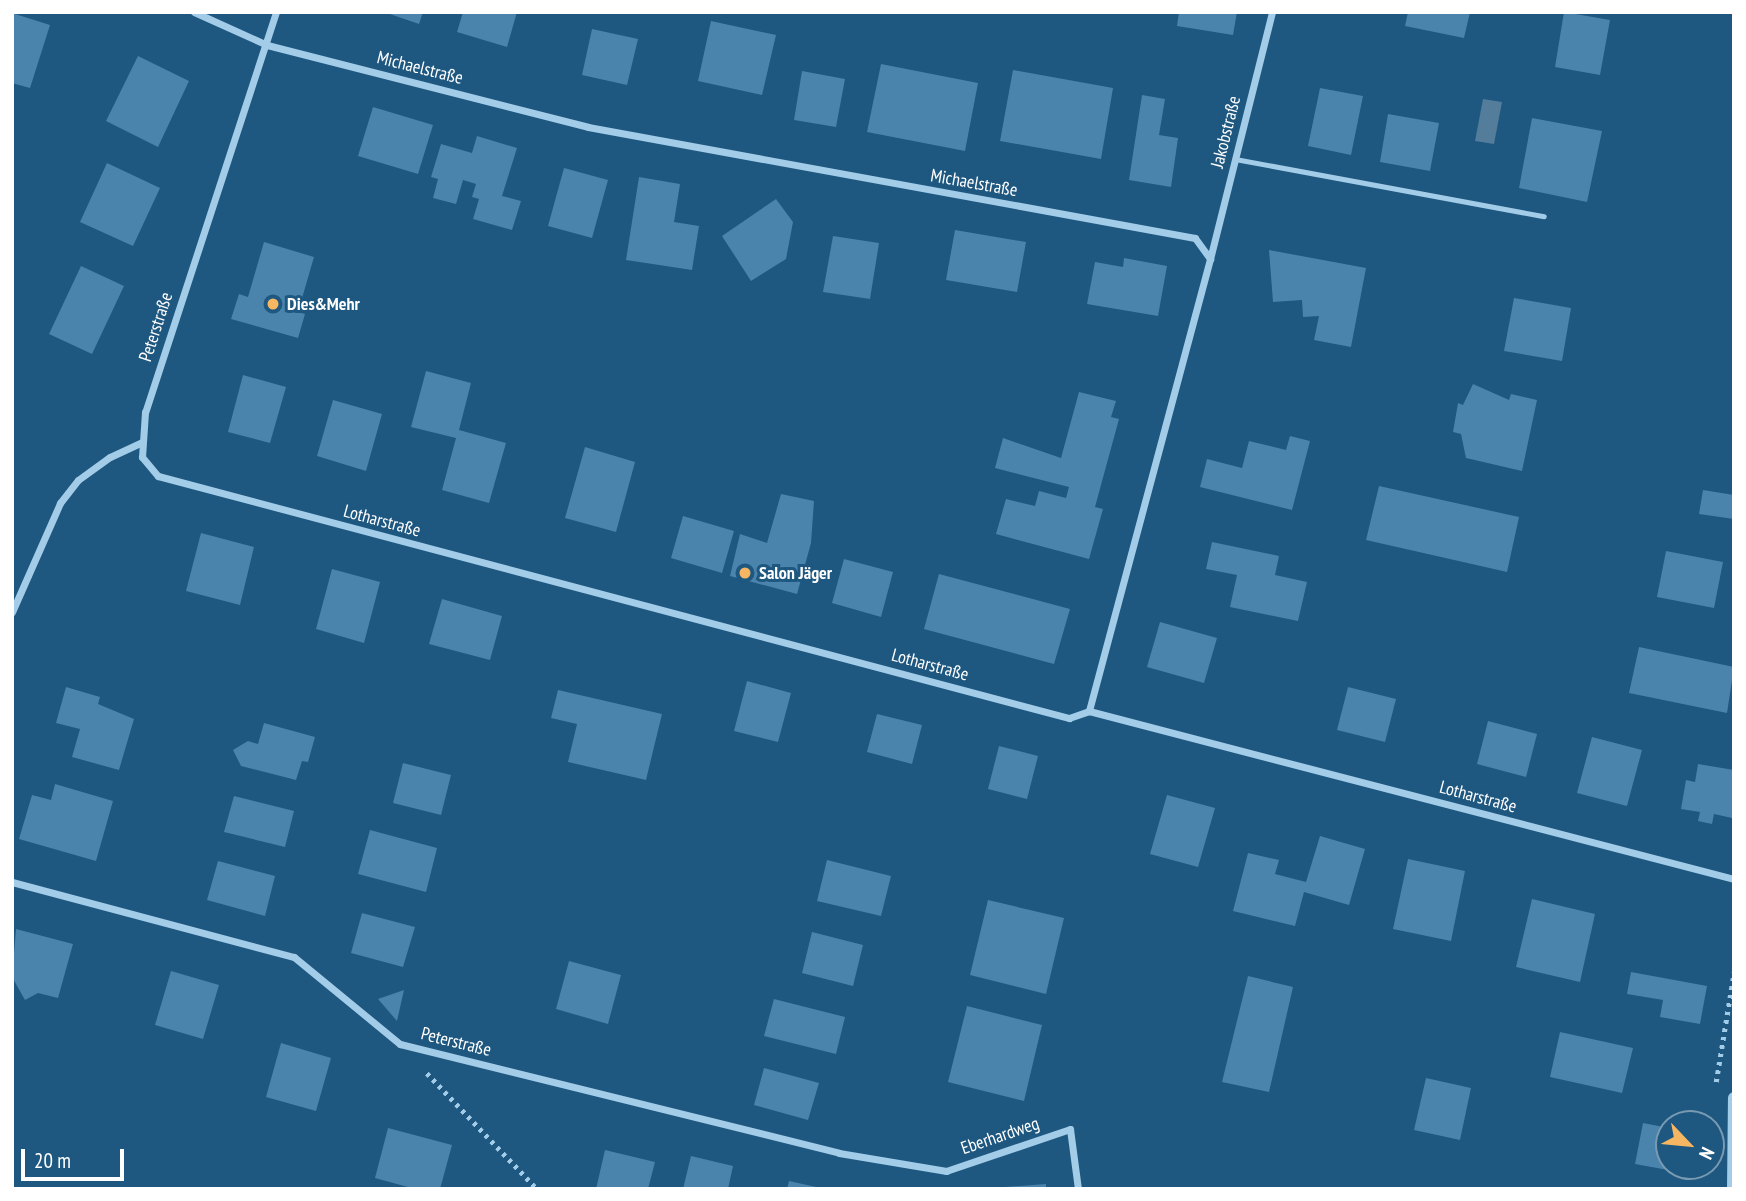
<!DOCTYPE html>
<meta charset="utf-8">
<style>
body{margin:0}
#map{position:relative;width:1746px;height:1201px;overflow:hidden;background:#1e577f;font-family:"PT Sans Narrow",sans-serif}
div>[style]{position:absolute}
.water>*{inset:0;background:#537d9a}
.building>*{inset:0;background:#4a83ab}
.path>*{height:4.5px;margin-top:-2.25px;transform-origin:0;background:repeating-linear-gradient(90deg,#a2cce8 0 3.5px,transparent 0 8.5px)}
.service>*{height:5px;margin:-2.5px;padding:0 2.5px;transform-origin:2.5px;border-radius:2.5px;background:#a2cce8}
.minor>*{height:7px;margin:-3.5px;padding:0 3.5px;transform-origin:3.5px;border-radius:3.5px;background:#a2cce8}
.tertiary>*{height:12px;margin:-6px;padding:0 6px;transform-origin:6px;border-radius:6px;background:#a2cce8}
.dots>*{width:19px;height:19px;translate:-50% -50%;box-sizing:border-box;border:4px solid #1e577f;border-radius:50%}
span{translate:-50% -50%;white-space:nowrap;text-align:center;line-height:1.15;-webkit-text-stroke:6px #1e577f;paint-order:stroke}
.street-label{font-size:18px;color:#fff}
.poi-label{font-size:18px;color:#fff;font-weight:700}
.left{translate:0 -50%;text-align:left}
.frame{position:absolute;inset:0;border:14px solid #fff;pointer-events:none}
.north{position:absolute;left:1655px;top:1110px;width:70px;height:70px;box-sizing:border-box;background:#1e577f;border:2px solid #789ab2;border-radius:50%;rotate:116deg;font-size:19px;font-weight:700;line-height:28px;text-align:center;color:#fff}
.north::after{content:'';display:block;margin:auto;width:24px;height:32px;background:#f7b661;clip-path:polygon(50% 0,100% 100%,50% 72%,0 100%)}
.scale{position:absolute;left:21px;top:1149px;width:103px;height:32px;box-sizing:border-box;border:4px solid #fff;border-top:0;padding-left:9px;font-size:21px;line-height:24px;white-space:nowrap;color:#fff;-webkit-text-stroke:5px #1e577f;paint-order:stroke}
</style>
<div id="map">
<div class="water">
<div style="clip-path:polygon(1483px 99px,1502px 102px,1494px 144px,1475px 141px)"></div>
</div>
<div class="building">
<div style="clip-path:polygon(384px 12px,423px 12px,419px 24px)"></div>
<div style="clip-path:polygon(463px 12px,517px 12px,507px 47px,457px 32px)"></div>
<div style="clip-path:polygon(1179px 12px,1237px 12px,1233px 35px,1177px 26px)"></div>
<div style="clip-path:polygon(1408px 12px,1470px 12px,1464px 38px,1405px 26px)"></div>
<div style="clip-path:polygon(1564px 12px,1610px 20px,1600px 75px,1555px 67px)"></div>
<div style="clip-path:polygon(12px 13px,50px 25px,30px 88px,12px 83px)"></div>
<div style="clip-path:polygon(711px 21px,776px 35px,762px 95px,698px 81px)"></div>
<div style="clip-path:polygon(592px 29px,638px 39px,627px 85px,582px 75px)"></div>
<div style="clip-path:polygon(138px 56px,189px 81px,158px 147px,106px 121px)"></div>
<div style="clip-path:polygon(881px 64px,978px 83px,965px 151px,867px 132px)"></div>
<div style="clip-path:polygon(1013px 70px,1113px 88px,1101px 159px,1000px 141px)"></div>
<div style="clip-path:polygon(802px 71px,845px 79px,836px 127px,794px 120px)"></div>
<div style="clip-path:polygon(1320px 88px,1363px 96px,1351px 155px,1308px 146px)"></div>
<div style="clip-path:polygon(1142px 95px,1165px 99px,1159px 135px,1178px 138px,1171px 187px,1129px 180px)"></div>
<div style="clip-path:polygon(373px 107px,433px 125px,418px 174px,358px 156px)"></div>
<div style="clip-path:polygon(1388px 114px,1439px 123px,1430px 171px,1380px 162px)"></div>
<div style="clip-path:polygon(1532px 118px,1602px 131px,1587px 202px,1519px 188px)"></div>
<div style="clip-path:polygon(477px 136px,517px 148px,502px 196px,521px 201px,512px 230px,473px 219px,479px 199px,472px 197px,476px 184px,463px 180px,456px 204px,433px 198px,438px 179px,431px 177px,441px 144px,472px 153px)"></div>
<div style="clip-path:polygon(107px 163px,160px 188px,133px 246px,80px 222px)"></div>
<div style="clip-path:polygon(564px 168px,608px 180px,592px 238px,548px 226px)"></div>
<div style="clip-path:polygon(639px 177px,680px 184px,674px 222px,699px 226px,692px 270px,626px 260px)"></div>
<div style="clip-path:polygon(776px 199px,793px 222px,786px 259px,751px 281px,722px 236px)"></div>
<div style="clip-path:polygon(955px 230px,1026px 242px,1017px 292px,946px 280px)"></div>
<div style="clip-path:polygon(833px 236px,879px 243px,870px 299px,823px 292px)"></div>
<div style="clip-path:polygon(264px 242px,314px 257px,298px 312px,305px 314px,298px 338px,231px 319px,239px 294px,248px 297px)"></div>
<div style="clip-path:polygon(1269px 250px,1366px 268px,1351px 347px,1314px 340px,1319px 316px,1303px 317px,1302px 300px,1273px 302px)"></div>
<div style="clip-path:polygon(1124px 258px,1167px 266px,1158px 316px,1087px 304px,1095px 262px,1123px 267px)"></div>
<div style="clip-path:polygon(81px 266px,124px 286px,92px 354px,49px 334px)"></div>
<div style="clip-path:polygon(1514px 298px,1571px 308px,1562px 361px,1504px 351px)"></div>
<div style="clip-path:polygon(426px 371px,471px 383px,459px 430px,506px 443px,489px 503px,442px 490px,456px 438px,411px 427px)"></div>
<div style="clip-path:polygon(243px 375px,286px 387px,270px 443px,228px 432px)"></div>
<div style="clip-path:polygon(1473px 384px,1509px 400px,1511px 394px,1537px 400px,1522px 471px,1466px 458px,1461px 434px,1453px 432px,1458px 403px,1463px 405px)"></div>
<div style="clip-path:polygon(1079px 392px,1116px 401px,1111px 417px,1119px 419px,1095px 507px,1103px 509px,1089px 559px,996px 534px,1006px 499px,1035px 506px,1039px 491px,1066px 498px,1069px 487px,995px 468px,1003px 438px,1061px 458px)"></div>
<div style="clip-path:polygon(333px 400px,382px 414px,366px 471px,317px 456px)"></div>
<div style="clip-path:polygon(1290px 436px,1310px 441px,1292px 510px,1200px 487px,1207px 459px,1242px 468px,1249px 441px,1286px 450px)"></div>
<div style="clip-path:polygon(585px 447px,635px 462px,616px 532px,565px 518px)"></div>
<div style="clip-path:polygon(1379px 486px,1519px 517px,1507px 572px,1366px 540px)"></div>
<div style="clip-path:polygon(1703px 490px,1734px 495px,1734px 519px,1699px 514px)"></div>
<div style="clip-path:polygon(781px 494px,814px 501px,811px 543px,797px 594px,730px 576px,740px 534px,767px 543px)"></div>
<div style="clip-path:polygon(683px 516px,734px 531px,722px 573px,671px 558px)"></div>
<div style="clip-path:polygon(201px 533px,254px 547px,240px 605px,186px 591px)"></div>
<div style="clip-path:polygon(1212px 542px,1279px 556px,1275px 575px,1307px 582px,1298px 621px,1230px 607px,1237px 575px,1206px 569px)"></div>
<div style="clip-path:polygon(1666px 551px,1723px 562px,1714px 608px,1657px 597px)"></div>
<div style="clip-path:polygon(844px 559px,893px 572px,881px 617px,832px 603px)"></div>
<div style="clip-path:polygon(332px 569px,380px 582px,364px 643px,316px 629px)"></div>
<div style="clip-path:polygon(939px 574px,1070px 609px,1054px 664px,924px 629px)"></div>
<div style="clip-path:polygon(442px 599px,502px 616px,490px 660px,429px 644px)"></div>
<div style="clip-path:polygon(1160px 622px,1217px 638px,1204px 683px,1147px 667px)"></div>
<div style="clip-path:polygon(1639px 647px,1734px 667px,1727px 713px,1629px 693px)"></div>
<div style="clip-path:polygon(747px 681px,791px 693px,778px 742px,734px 731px)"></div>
<div style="clip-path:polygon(66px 687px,100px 697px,98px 704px,134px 719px,119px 770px,72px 757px,80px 729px,56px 723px)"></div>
<div style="clip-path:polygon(1348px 687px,1396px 699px,1385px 742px,1337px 730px)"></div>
<div style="clip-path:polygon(558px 690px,662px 714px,646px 780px,568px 762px,577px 724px,551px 718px)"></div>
<div style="clip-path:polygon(877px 714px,922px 725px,912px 764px,867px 752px)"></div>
<div style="clip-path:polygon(1488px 721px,1537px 734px,1526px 777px,1477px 764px)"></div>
<div style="clip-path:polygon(264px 723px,315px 737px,308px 762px,302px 761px,296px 780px,241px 766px,233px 750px,248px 741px,258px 744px)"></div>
<div style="clip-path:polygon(1592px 737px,1642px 750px,1627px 806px,1577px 793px)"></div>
<div style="clip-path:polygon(999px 746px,1038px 756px,1027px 799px,988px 789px)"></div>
<div style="clip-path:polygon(403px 763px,451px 775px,441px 815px,393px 803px)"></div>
<div style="clip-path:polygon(1698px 764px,1734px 770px,1732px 818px,1714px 814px,1712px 824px,1698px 821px,1700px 812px,1681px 809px,1686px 780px,1695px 782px)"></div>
<div style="clip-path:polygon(55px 784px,113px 801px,96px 861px,19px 839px,32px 795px,51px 800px)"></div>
<div style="clip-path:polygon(1167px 795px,1215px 808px,1198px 867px,1150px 854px)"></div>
<div style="clip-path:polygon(234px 796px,294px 811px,285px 847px,224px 832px)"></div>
<div style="clip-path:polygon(370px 830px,437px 848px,426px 892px,358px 874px)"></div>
<div style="clip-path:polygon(1320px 836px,1365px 849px,1349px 905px,1304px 892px,1295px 926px,1233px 911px,1248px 853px,1279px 860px,1275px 874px,1306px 882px)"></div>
<div style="clip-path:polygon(1408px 859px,1465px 871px,1451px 941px,1393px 929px)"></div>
<div style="clip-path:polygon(827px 860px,891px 876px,881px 916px,817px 901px)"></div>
<div style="clip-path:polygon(218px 861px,275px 876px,265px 916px,207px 900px)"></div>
<div style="clip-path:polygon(1532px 899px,1595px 914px,1580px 982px,1516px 967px)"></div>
<div style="clip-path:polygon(988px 900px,1064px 918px,1046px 994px,970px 975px)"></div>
<div style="clip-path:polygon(362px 913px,415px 927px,403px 967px,351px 953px)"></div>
<div style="clip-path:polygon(16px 929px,73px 944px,58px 998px,38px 993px,25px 1000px,12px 977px)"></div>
<div style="clip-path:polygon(812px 932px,863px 945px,853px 986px,802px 973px)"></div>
<div style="clip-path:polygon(569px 961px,621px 975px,608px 1024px,556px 1009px)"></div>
<div style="clip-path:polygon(171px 971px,219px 985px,203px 1039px,155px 1025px)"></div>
<div style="clip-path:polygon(1631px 972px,1707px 986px,1700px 1024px,1660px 1017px,1663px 1000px,1627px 994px)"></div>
<div style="clip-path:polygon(1248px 976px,1293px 987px,1269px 1092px,1222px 1082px)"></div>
<div style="clip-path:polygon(404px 990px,397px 1021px,378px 999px)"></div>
<div style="clip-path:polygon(774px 999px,845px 1017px,836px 1054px,764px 1036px)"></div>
<div style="clip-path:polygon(967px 1006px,1042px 1025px,1024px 1101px,948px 1082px)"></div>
<div style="clip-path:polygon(1560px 1032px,1633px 1048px,1622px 1093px,1550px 1077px)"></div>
<div style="clip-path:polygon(281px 1043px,331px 1058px,316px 1111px,266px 1097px)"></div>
<div style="clip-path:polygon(764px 1068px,819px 1083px,808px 1120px,754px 1105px)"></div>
<div style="clip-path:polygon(1426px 1078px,1471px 1088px,1460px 1140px,1414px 1130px)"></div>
<div style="clip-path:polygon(1643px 1123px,1669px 1128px,1669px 1166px,1681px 1166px,1679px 1172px,1635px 1164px)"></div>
<div style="clip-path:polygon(388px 1128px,452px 1145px,440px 1189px,415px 1189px,375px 1178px)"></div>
<div style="clip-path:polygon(605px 1150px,655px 1162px,648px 1189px,596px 1189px)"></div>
<div style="clip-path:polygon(691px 1156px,733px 1166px,728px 1189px,683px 1189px)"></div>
<div style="clip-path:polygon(789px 1181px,821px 1188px,821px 1189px,787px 1189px)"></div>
<div style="clip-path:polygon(1046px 1184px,1046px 1189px,1005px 1189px,1005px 1187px)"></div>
</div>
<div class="path">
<div style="left:427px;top:1073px;width:160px;rotate:46.5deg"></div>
<div style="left:1716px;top:1082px;width:111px;rotate:-80.7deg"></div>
</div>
<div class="service">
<div style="left:1235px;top:159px;width:314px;rotate:10.5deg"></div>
</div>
<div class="minor">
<div style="left:194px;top:12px;width:80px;rotate:24.3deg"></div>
<div style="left:267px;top:45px;width:331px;rotate:14.3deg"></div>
<div style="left:588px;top:127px;width:617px;rotate:10.36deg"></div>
<div style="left:1195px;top:238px;width:26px;rotate:54deg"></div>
<div style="left:1210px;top:259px;width:468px;rotate:105deg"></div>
<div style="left:276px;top:12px;width:421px;rotate:108.1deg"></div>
<div style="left:145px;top:412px;width:45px;rotate:93.8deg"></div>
<div style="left:142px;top:457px;width:25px;rotate:50deg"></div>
<div style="left:158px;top:476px;width:943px;rotate:14.88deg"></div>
<div style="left:1069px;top:718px;width:21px;rotate:-19deg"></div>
<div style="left:1089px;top:711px;width:667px;rotate:14.6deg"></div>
<div style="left:1210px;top:259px;width:255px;rotate:-75.9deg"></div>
<div style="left:12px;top:612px;width:119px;rotate:-66.2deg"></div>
<div style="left:60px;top:503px;width:29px;rotate:-52deg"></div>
<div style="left:78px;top:480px;width:39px;rotate:-36deg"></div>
<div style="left:110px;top:457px;width:35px;rotate:-25deg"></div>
<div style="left:12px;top:882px;width:292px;rotate:14.9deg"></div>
<div style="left:294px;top:957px;width:137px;rotate:39.4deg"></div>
<div style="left:400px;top:1044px;width:452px;rotate:13.9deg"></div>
<div style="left:839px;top:1153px;width:109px;rotate:9.5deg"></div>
<div style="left:946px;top:1171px;width:131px;rotate:-18.7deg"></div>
<div style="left:1070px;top:1129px;width:61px;rotate:82.4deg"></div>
</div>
<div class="tertiary">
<div style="left:1733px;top:1189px;width:91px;rotate:-89.4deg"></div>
</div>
<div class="dots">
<div style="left:273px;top:304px;background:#f7b661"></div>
<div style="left:745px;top:573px;background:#f7b661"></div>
</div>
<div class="street-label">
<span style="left:420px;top:68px;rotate:14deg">Michaelstraße</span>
<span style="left:1226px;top:132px;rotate:-76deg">Jakobstraße</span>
<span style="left:974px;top:183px;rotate:10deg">Michaelstraße</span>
<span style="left:156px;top:327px;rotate:-72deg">Peterstraße</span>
<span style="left:382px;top:521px;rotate:15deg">Lotharstraße</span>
<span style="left:930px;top:665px;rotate:15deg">Lotharstraße</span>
<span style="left:1478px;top:797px;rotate:15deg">Lotharstraße</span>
<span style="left:456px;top:1042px;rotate:14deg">Peterstraße</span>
<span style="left:1000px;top:1136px;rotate:-19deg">Eberhardweg</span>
</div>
<div class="poi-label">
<span class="left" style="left:287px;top:304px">Dies&amp;Mehr</span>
<span class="left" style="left:759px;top:573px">Salon Jäger</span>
</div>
<div class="frame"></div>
<div class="north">N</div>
<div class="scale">20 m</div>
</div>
